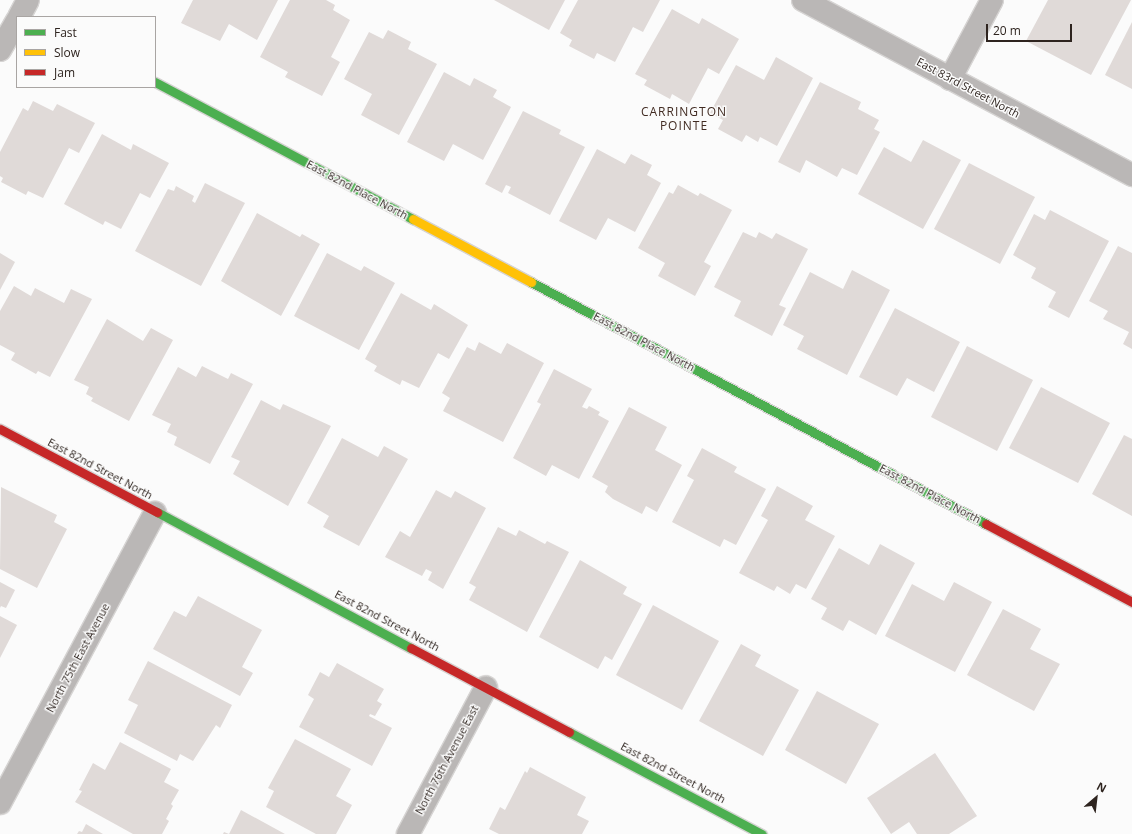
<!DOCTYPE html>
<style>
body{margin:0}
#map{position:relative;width:1132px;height:834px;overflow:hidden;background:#fbfbfb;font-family:"Open Sans",sans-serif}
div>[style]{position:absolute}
.building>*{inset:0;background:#e0dad8}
.roads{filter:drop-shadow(1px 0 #d6d4d3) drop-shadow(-1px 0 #d6d4d3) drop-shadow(0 1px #d6d4d3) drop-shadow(0 -1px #d6d4d3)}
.street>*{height:22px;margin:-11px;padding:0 11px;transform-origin:11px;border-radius:11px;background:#bab7b6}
.fast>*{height:9px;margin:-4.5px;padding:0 4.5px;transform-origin:4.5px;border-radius:4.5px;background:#4caf50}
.slow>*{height:9px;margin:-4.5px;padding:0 4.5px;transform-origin:4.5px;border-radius:4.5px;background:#ffc107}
.jam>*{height:9px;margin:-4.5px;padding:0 4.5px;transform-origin:4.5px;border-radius:4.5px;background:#c62828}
span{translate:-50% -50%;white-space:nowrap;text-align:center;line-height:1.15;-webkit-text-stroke:3px #fbfbfb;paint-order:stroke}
.street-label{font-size:11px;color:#2e241f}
.neighbourhood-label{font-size:12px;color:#412b22;letter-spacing:1px}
.legend{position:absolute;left:16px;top:16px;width:140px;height:72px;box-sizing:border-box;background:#fbfbfb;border:1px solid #a9a5a3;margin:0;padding:5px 7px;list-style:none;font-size:12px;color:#2e241f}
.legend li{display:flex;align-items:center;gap:8px;height:20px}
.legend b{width:20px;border:1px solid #a9a5a3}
.north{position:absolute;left:1076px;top:778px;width:40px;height:40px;-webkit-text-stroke:3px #fbfbfb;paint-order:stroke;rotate:28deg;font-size:11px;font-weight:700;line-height:16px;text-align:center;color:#2e241f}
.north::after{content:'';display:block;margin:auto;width:14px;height:18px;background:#2e241f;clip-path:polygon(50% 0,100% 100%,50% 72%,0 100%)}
.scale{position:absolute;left:986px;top:24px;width:86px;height:18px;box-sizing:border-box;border:2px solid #2e241f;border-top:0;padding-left:5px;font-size:12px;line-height:14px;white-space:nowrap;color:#2e241f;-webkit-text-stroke:3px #fbfbfb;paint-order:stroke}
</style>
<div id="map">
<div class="building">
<div style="clip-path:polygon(193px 0,278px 0,257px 40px,229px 24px,220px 41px,181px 23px)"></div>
<div style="clip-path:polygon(290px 0,326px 0,335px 5px,333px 10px,350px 20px,331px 57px,340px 62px,322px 96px,285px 77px,288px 72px,260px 57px)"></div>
<div style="clip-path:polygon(494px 0,565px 0,549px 30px)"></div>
<div style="clip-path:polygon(578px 0,660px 0,643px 32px,633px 27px,615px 62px,597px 53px,594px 59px,569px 46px,572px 40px,560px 33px)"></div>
<div style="clip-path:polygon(1048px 0,1131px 0,1091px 75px,1026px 41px)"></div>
<div style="clip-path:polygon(672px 9px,699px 24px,702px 18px,739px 39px,719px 74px,708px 68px,689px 104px,672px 94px,670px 99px,644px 85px,647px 80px,635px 74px)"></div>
<div style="clip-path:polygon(1132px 22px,1132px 89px,1105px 75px)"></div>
<div style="clip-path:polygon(388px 30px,411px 42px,408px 49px,437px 64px,399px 135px,361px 115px,372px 94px,344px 79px,369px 32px,383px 39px)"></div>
<div style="clip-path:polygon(776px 57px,813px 78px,777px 146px,760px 137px,758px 142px,746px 135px,742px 142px,718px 129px,723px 120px,710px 113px,736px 65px,764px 80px)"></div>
<div style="clip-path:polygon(444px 72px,470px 86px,474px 78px,497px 90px,493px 97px,511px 107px,483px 160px,453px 144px,444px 161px,407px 142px)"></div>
<div style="clip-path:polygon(820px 82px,861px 102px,858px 109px,879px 120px,874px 129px,880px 132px,857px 175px,842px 168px,837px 177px,806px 160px,800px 173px,778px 162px)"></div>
<div style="clip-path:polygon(33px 101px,53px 111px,57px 104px,95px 123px,79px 153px,69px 148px,43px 198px,28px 191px,26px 195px,1px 182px,3px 178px,0 176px,0 152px,23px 108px,28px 111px)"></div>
<div style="clip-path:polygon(523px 111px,561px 130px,559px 134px,585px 147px,550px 215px,508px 193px,511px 187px,506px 185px,502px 193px,485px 184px)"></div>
<div style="clip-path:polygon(102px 134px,131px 150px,133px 144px,169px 163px,150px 198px,140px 193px,121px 229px,105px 221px,103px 225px,64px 204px)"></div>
<div style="clip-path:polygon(923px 140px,961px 160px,923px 229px,858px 194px,884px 147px,911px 162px)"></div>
<div style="clip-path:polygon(597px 149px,625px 164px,631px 154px,652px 165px,647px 175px,661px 183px,635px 232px,608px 218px,596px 240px,559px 221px)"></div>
<div style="clip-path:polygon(969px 163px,1035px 197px,1000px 264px,934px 229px)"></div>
<div style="clip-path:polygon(205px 183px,245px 203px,201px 286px,135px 251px,168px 189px,174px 191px,176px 186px,194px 196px,192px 201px,195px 203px)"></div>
<div style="clip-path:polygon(678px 185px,698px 196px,700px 193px,732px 210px,704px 262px,711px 266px,695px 296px,658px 276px,665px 263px,638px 248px,669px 192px,673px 194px)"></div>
<div style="clip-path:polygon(1050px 210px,1109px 241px,1069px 318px,1048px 307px,1056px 292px,1031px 278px,1036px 268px,1013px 255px,1034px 214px,1045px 220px)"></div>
<div style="clip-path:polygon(257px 213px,300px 237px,302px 234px,320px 244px,281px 316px,221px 281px)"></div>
<div style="clip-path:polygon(743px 232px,756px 238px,759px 232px,772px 239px,776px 233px,808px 249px,779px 305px,786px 308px,772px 336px,734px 316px,741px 301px,714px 287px)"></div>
<div style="clip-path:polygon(1118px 246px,1132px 253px,1132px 349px,1123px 344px,1129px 332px,1103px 319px,1108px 311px,1089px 301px)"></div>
<div style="clip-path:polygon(0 253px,15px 262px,0 290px)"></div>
<div style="clip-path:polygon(327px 253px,361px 271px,364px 266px,395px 283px,359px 350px,294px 316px)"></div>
<div style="clip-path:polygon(852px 270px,890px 290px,847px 375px,797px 349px,804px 336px,783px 325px,810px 272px,843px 289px)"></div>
<div style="clip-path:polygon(14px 286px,31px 296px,35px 288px,64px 303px,71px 289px,92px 299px,50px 377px,38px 371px,36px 374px,11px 360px,15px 353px,0 345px,0 311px)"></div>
<div style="clip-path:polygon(401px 293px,431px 310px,434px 304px,468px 325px,449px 359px,438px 353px,419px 388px,402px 380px,400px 385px,374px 371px,377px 366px,365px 359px)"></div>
<div style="clip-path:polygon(895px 308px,960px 342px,934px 392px,907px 378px,897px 396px,859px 377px)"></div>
<div style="clip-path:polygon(107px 319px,143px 341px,151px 328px,173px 340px,129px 421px,91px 401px,93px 398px,86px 394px,89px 387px,74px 380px)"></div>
<div style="clip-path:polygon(479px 342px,501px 354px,507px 343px,544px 363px,503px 442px,443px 411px,450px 398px,442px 393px,467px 347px,475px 351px)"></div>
<div style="clip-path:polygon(967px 346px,1033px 380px,997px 451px,931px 417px)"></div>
<div style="clip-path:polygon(202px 366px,228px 379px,231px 373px,253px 384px,210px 464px,174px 445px,177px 437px,167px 432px,171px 424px,152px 415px,178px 367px,196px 377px)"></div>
<div style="clip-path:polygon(554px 369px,592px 389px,582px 407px,587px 409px,589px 406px,600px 412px,598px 415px,609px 421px,579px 479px,552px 465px,546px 476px,513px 458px,541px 404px,537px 402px)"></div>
<div style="clip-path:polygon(1041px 387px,1110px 423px,1078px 483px,1009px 448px)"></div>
<div style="clip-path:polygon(261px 400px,280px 410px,283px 404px,331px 426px,288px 506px,233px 474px,240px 461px,231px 457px)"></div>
<div style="clip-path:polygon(629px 407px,667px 427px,655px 450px,682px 465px,657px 512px,646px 506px,642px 514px,613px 499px,605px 492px,608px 486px,592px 477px)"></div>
<div style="clip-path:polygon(1124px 435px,1132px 439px,1132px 516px,1092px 494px)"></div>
<div style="clip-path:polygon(342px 438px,378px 457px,384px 446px,408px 459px,359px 546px,323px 527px,329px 516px,307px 503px)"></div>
<div style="clip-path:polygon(702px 448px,737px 467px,734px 472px,766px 489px,736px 545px,724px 539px,720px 547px,672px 522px,694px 480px,687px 476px)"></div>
<div style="clip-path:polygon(777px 486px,813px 506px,805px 520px,835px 536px,806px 589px,796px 584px,790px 594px,777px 586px,774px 591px,739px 573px,768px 520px,761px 516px)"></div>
<div style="clip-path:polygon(1px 487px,57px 515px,54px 522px,67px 529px,37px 588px,0 569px)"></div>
<div style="clip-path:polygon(436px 490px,451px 498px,455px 491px,486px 508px,443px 589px,428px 580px,432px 572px,426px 569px,422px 576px,385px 557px,400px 531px,410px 537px)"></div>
<div style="clip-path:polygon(498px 527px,516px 536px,519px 530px,545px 544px,547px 541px,569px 552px,527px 632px,469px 600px,476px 587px,469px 583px)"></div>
<div style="clip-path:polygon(880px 544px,915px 563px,876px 635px,849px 620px,843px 631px,821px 619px,827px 608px,811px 599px,839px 548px,869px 565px)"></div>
<div style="clip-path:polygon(580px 560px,627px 587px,623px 594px,642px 604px,612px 660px,605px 656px,598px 669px,539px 637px)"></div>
<div style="clip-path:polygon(0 582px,15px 590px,6px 608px,1px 606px,0 608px)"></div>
<div style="clip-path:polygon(954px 582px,992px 602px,955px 672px,885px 636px,912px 584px,944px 601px)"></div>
<div style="clip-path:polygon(198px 596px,262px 630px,242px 667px,253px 673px,240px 696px,153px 649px,174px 611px,186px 617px)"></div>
<div style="clip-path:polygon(653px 605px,719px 641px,682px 710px,616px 675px)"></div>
<div style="clip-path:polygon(1003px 609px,1041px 629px,1030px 649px,1060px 664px,1034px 711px,967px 675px)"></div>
<div style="clip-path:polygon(0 616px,17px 625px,0 658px)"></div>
<div style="clip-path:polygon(741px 644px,761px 655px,755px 666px,799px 690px,763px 756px,699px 721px)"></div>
<div style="clip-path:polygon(148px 661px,232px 705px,220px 728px,216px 725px,193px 761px,180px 754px,177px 761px,124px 733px,138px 705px,128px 700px)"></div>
<div style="clip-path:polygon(337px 663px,384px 689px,377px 701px,382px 704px,375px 716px,370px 714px,369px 716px,392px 728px,372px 766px,299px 727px,314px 699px,308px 695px,320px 672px,329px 677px)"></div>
<div style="clip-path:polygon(817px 691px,879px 724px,846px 784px,785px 750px)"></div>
<div style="clip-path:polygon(295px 739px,351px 769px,336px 796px,352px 805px,336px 834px,316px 834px,266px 807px,274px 791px,268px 788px)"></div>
<div style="clip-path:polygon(120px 742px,171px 769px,164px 782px,179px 790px,171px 804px,173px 806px,166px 819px,169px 821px,162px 834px,133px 834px,75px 802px,82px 791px,79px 790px,93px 763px,105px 770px)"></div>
<div style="clip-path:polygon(935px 753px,977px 816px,949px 834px,917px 834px,909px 822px,891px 834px,867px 798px)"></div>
<div style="clip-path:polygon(530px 767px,586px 797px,577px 815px,589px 821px,582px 834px,499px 834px,489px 829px,500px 807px,505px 810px,525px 771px,527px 773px)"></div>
<div style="clip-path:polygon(241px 810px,285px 834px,223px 834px,224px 832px,229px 834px)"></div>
<div style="clip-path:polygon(86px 824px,103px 834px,77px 834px,79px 831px,82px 832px)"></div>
</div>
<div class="roads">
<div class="street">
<div style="left:803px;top:0;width:373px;rotate:28deg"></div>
<div style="left:19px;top:17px;width:19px;rotate:-62deg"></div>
<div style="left:0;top:50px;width:34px;rotate:-60deg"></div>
<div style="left:950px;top:79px;width:89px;rotate:-62deg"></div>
<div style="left:0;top:803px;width:329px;rotate:-61.9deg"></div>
<div style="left:408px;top:834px;width:166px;rotate:-62deg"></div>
</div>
<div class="fast">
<div style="left:155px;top:82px;width:292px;rotate:28deg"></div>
<div style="left:531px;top:282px;width:515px;rotate:28.01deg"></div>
<div style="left:157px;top:512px;width:288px;rotate:28.2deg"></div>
<div style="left:569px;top:732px;width:218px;rotate:27.9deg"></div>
</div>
<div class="slow">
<div style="left:413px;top:219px;width:134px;rotate:28.1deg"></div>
</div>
<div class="jam">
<div style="left:0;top:429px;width:178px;rotate:27.9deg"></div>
<div style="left:986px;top:524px;width:166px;rotate:28.1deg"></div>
<div style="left:411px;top:648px;width:179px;rotate:28deg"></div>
</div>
</div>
<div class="street-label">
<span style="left:968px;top:88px;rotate:28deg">East 83rd Street North</span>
<span style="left:357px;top:190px;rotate:28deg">East 82nd Place North</span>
<span style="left:644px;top:342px;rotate:28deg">East 82nd Place North</span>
<span style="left:100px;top:469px;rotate:28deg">East 82nd Street North</span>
<span style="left:930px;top:494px;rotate:28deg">East 82nd Place North</span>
<span style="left:387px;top:621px;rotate:28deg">East 82nd Street North</span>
<span style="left:78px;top:658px;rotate:-62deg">North 75th East Avenue</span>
<span style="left:447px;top:760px;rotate:-62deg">North 76th Avenue East</span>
<span style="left:673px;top:773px;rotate:28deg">East 82nd Street North</span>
</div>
<div class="neighbourhood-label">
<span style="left:684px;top:119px">CARRINGTON<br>POINTE</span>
</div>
<ul class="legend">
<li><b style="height:5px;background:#4caf50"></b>Fast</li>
<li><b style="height:5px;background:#ffc107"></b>Slow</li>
<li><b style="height:5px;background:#c62828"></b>Jam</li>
</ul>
<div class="north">N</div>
<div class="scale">20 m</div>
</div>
